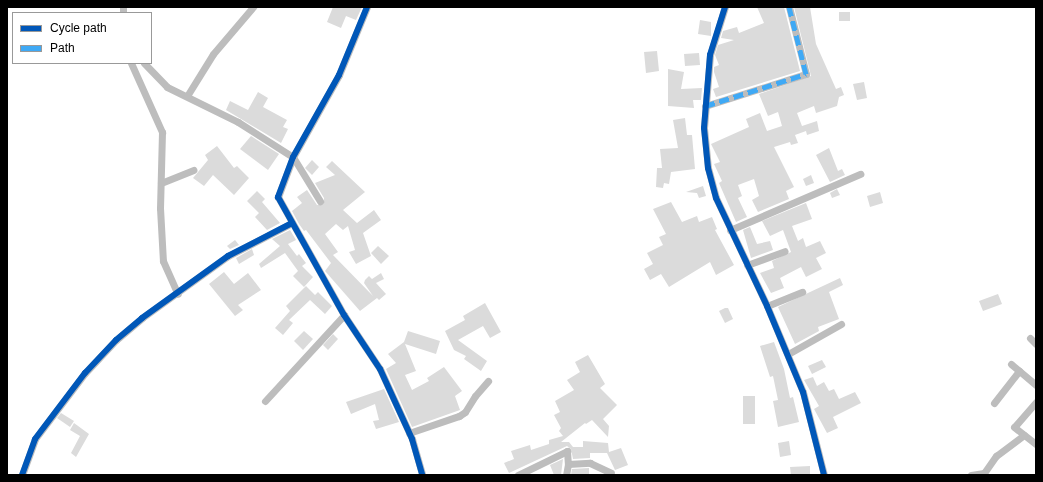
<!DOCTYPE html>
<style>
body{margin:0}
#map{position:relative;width:1043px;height:482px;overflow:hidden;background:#fff;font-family:Helvetica,sans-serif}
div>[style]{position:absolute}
.building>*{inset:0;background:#dbdbdb}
.minor>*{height:7px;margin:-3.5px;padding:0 3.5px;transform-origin:3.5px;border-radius:3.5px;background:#bdbdbd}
.quiet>*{height:5px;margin-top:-2.5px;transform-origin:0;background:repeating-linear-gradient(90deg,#3fa9f5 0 10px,transparent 0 15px)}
.cycleway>*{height:6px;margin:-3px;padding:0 3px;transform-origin:3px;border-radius:3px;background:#0057b8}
span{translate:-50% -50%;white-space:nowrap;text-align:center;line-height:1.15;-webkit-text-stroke:3px #fff;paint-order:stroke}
.frame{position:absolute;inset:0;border:8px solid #000;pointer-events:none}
.legend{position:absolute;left:12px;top:12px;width:140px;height:52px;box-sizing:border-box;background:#fff;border:1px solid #999;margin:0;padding:5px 7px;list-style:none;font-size:12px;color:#000}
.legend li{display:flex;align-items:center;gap:8px;height:20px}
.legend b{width:20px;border:1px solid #999}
</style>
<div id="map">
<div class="building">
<div style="clip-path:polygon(333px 7px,362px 7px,356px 20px,346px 16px,341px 28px,327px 22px)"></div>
<div style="clip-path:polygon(757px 7px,784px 7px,800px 71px,716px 97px,713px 89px,719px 87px,714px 72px,714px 67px,719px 65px,715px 55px,718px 45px,734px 40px,721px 38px,723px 31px,737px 27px,739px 33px,764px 23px)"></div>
<div style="clip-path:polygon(794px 7px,810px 7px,816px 44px,836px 89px,841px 87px,844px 95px,839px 97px,837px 106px,816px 113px,814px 106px,797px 113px,802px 126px,817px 121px,819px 131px,807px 135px,806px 131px,795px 135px,798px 143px,791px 145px,790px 142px,774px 147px,794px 187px,786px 191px,789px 199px,758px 212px,752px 200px,759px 196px,754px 179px,738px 185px,742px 196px,738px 198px,747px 217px,736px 222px,719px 183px,722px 181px,714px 164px,720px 162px,711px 144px,749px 127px,746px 119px,760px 113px,767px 131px,782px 126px,778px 112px,768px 116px,759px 94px,811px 76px)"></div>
<div style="clip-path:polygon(839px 12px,850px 12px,850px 21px,839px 21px)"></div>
<div style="clip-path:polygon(700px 20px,711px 22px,711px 36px,698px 34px)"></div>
<div style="clip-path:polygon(657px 51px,659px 71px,646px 73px,644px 52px)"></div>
<div style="clip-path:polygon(699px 53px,700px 65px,685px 66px,684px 54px)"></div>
<div style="clip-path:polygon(668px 69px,684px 72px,681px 89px,702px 88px,701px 100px,693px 100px,694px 108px,668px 106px)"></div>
<div style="clip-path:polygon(864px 82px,867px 98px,857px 100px,853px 84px)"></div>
<div style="clip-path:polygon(258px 92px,268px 98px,263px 107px,287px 120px,283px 127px,288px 129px,281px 143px,226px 110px,230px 101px,248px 110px)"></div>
<div style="clip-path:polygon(685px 118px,687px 135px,692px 135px,695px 169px,671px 172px,669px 184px,664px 183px,663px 188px,656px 187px,657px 168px,662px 168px,660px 149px,678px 148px,673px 120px)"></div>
<div style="clip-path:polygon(251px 136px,279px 154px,268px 170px,240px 149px)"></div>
<div style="clip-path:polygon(217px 146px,234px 168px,237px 166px,249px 178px,234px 195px,213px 175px,204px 186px,193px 178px,208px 160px,205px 155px)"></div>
<div style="clip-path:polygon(829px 148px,838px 171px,842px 169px,845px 175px,830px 182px,816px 155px)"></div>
<div style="clip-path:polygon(312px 160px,319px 167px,312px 175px,305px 168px)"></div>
<div style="clip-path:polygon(332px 161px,365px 192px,343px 210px,357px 223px,374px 210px,381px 220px,363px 233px,371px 256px,356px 264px,349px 252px,355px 250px,348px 226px,343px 230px,336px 224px,325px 234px,338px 252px,333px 255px,373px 296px,364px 283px,365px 280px,369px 276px,372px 279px,381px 273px,384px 279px,376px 283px,386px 294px,379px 300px,377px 298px,360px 311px,325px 271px,331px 263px,306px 230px,304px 231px,299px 224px,292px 211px,302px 203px,297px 197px,307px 190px,317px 205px,324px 204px,324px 198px,315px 183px,335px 175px,326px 167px)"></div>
<div style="clip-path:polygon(811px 175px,814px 183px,806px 186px,803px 179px)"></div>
<div style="clip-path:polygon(703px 186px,706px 196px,699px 198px,697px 193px,686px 192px)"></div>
<div style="clip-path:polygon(837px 189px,840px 195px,832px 198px,830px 193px)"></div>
<div style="clip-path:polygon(257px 191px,265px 199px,262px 202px,280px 223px,267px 230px,255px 217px,259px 213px,247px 201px)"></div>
<div style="clip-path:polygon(880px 192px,883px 203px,870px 207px,867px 196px)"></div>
<div style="clip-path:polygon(671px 202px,682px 222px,697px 216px,699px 222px,712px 217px,717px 229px,715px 230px,734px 265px,716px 275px,710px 262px,669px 287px,661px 274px,650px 280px,644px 269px,653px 264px,647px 253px,663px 245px,659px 237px,666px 234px,653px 209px)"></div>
<div style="clip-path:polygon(806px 203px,812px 219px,792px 226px,798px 241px,803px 238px,806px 247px,820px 241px,826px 253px,816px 258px,822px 269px,806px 277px,801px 267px,780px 278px,784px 288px,771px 293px,760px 273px,774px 268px,772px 261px,791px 252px,783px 230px,770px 236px,762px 221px)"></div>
<div style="clip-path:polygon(750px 227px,757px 244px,770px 241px,773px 250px,751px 258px,743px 230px)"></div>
<div style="clip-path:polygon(290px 230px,296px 240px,288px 244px,297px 256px,299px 254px,306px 263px,302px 266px,313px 277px,304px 287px,293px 276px,298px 271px,285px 253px,261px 268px,259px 264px,280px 246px,272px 239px)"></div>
<div style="clip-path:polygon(235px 240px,239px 245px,230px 249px,227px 246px)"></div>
<div style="clip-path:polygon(378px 246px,389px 256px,381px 264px,371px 253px)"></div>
<div style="clip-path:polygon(252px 249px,254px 255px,239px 264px,236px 258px)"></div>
<div style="clip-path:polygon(224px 272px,234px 284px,248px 273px,261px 290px,238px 305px,243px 310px,235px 316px,209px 284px)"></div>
<div style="clip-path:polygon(840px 278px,843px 285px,829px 292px,839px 319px,818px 327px,819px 331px,795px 344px,778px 307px)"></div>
<div style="clip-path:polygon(306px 286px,315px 295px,318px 292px,332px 306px,325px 314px,310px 300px,289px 320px,293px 323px,283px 335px,275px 328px,290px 311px,286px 306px)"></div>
<div style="clip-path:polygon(998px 294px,1002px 304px,983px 311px,979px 301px)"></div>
<div style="clip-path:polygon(485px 303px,501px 332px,490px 338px,483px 326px,458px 340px,487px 361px,481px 371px,464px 359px,466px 356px,454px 350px,445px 331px,465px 320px,463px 316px)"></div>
<div style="clip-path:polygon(725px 308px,728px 308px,733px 319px,725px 323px,719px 311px)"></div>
<div style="clip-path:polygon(304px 331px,313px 339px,303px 350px,294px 341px)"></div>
<div style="clip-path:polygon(408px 331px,440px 341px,436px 354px,405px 344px,416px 371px,405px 375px,412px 390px,429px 381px,427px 378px,444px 367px,462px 391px,455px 396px,460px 410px,412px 427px,386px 369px,396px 363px,388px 354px,404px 342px)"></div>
<div style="clip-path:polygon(333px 334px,338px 339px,328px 350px,323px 345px)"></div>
<div style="clip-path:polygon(774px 342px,784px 369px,790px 398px,793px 397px,799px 422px,778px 427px,773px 401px,778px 400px,773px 376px,770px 377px,760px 346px)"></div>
<div style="clip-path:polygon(588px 355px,605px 384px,600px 388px,617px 405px,603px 419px,609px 426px,608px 437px,592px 420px,586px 424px,585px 423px,561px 442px,569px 442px,573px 447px,583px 447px,583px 441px,608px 443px,609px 452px,621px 448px,628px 465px,615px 470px,607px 453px,590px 453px,590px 458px,573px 459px,571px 449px,567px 446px,509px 473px,504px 463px,514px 459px,511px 451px,530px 445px,531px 450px,549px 444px,549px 440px,563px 436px,559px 431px,561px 428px,554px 415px,560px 412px,555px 401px,574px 390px,567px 380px,580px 372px,575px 362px)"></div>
<div style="clip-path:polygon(822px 360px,826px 367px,812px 374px,808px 366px)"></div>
<div style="clip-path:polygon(813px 377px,817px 386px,824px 382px,829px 391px,834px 389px,839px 399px,855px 392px,861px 403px,833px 417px,838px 428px,827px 433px,814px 409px,819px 406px,804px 380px)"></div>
<div style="clip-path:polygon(384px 389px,399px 422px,376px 429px,373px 421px,379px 420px,375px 404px,351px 414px,346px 402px)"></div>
<div style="clip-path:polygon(743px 396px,755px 396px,755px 424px,743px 424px)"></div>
<div style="clip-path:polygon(61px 413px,74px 421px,70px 427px,57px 418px)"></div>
<div style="clip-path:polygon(74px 423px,89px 434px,76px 457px,71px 453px,80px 436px,70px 430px)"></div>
<div style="clip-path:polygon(789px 441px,791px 455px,780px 457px,778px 443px)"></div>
<div style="clip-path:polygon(563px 459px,561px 475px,554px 475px,550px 465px)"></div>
<div style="clip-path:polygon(810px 466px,810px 475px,791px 475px,790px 467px)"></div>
<div style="clip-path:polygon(589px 468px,589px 475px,571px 475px,572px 469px)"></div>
</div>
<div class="minor">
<div style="left:123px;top:7px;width:6px;rotate:90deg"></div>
<div style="left:367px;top:7px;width:74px;rotate:112.4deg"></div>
<div style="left:339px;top:75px;width:94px;rotate:119.3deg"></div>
<div style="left:293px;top:157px;width:43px;rotate:110.6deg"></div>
<div style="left:278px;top:197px;width:135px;rotate:60.8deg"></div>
<div style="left:344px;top:315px;width:65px;rotate:56.3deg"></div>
<div style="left:380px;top:369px;width:77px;rotate:65.4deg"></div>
<div style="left:412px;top:439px;width:37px;rotate:74deg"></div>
<div style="left:725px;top:7px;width:50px;rotate:107.4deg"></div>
<div style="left:710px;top:55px;width:73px;rotate:94.7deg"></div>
<div style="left:704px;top:128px;width:40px;rotate:84.3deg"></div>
<div style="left:708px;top:168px;width:31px;rotate:75deg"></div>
<div style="left:716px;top:198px;width:119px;rotate:64.7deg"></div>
<div style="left:767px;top:306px;width:93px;rotate:67.3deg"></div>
<div style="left:803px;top:392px;width:86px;rotate:75.8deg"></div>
<div style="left:131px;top:63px;width:76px;rotate:65.8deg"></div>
<div style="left:162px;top:132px;width:76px;rotate:91.5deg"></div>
<div style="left:160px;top:208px;width:53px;rotate:86.8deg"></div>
<div style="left:163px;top:261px;width:36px;rotate:66deg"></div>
<div style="left:144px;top:63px;width:33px;rotate:46deg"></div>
<div style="left:167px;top:87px;width:79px;rotate:26.2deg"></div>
<div style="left:238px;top:122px;width:65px;rotate:32.5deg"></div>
<div style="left:293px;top:157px;width:52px;rotate:58.5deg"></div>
<div style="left:187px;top:96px;width:49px;rotate:-58.2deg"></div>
<div style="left:213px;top:54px;width:62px;rotate:-49.6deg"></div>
<div style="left:705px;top:106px;width:106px;rotate:-17.6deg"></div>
<div style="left:806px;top:74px;width:69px;rotate:-104.2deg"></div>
<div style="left:161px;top:183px;width:35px;rotate:-22deg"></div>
<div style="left:730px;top:230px;width:142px;rotate:-23.3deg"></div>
<div style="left:747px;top:265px;width:40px;rotate:-20.2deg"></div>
<div style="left:767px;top:306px;width:38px;rotate:-22deg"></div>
<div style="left:1030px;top:338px;width:8px;rotate:45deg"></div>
<div style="left:788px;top:354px;width:61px;rotate:-29.5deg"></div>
<div style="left:1011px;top:364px;width:33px;rotate:40deg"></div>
<div style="left:265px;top:401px;width:117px;rotate:-47.4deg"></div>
<div style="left:1036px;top:402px;width:33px;rotate:131deg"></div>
<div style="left:1014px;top:427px;width:28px;rotate:38deg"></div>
<div style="left:994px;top:403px;width:41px;rotate:-52deg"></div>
<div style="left:409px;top:433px;width:53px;rotate:-18.8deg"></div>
<div style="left:459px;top:416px;width:7px;rotate:-34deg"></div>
<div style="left:465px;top:412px;width:19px;rotate:-58deg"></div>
<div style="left:475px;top:396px;width:20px;rotate:-49deg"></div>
<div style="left:568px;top:464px;width:22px;rotate:-3deg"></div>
<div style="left:590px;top:463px;width:23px;rotate:25deg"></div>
<div style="left:22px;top:475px;width:38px;rotate:-70deg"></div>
<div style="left:35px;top:439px;width:83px;rotate:-52.9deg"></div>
<div style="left:85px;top:373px;width:45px;rotate:-46.8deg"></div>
<div style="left:116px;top:340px;width:34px;rotate:-40deg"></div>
<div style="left:142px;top:318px;width:106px;rotate:-35.8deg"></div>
<div style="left:228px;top:256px;width:72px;rotate:-27.3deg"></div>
<div style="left:518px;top:475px;width:55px;rotate:-26.1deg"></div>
<div style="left:567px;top:451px;width:13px;rotate:86deg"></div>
<div style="left:568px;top:464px;width:11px;rotate:100deg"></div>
<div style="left:971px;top:475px;width:13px;rotate:-9deg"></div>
<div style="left:984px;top:473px;width:21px;rotate:-55deg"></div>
<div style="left:996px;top:456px;width:35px;rotate:-37deg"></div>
</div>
<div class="quiet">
<div style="left:705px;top:106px;width:106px;rotate:-17.6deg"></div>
<div style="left:806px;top:74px;width:69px;rotate:-104.2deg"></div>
</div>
<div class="cycleway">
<div style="left:367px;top:7px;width:74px;rotate:112.4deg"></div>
<div style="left:339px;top:75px;width:94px;rotate:119.3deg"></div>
<div style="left:293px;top:157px;width:43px;rotate:110.6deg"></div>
<div style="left:278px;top:197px;width:135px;rotate:60.8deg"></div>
<div style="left:344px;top:315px;width:65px;rotate:56.3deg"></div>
<div style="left:380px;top:369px;width:77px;rotate:65.4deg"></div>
<div style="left:412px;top:439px;width:37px;rotate:74deg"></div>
<div style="left:725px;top:7px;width:50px;rotate:107.4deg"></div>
<div style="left:710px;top:55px;width:73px;rotate:94.7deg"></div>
<div style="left:704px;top:128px;width:40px;rotate:84.3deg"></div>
<div style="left:708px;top:168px;width:31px;rotate:75deg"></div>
<div style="left:716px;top:198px;width:119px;rotate:64.7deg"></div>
<div style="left:767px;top:306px;width:93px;rotate:67.3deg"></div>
<div style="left:803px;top:392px;width:86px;rotate:75.8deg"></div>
<div style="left:22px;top:475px;width:38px;rotate:-70deg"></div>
<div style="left:35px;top:439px;width:83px;rotate:-52.9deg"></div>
<div style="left:85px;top:373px;width:45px;rotate:-46.8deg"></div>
<div style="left:116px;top:340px;width:34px;rotate:-40deg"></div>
<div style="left:142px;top:318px;width:106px;rotate:-35.8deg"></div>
<div style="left:228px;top:256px;width:72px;rotate:-27.3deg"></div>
</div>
<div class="frame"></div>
<ul class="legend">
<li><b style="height:5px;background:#0057b8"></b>Cycle path</li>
<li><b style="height:5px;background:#3fa9f5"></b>Path</li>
</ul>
</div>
